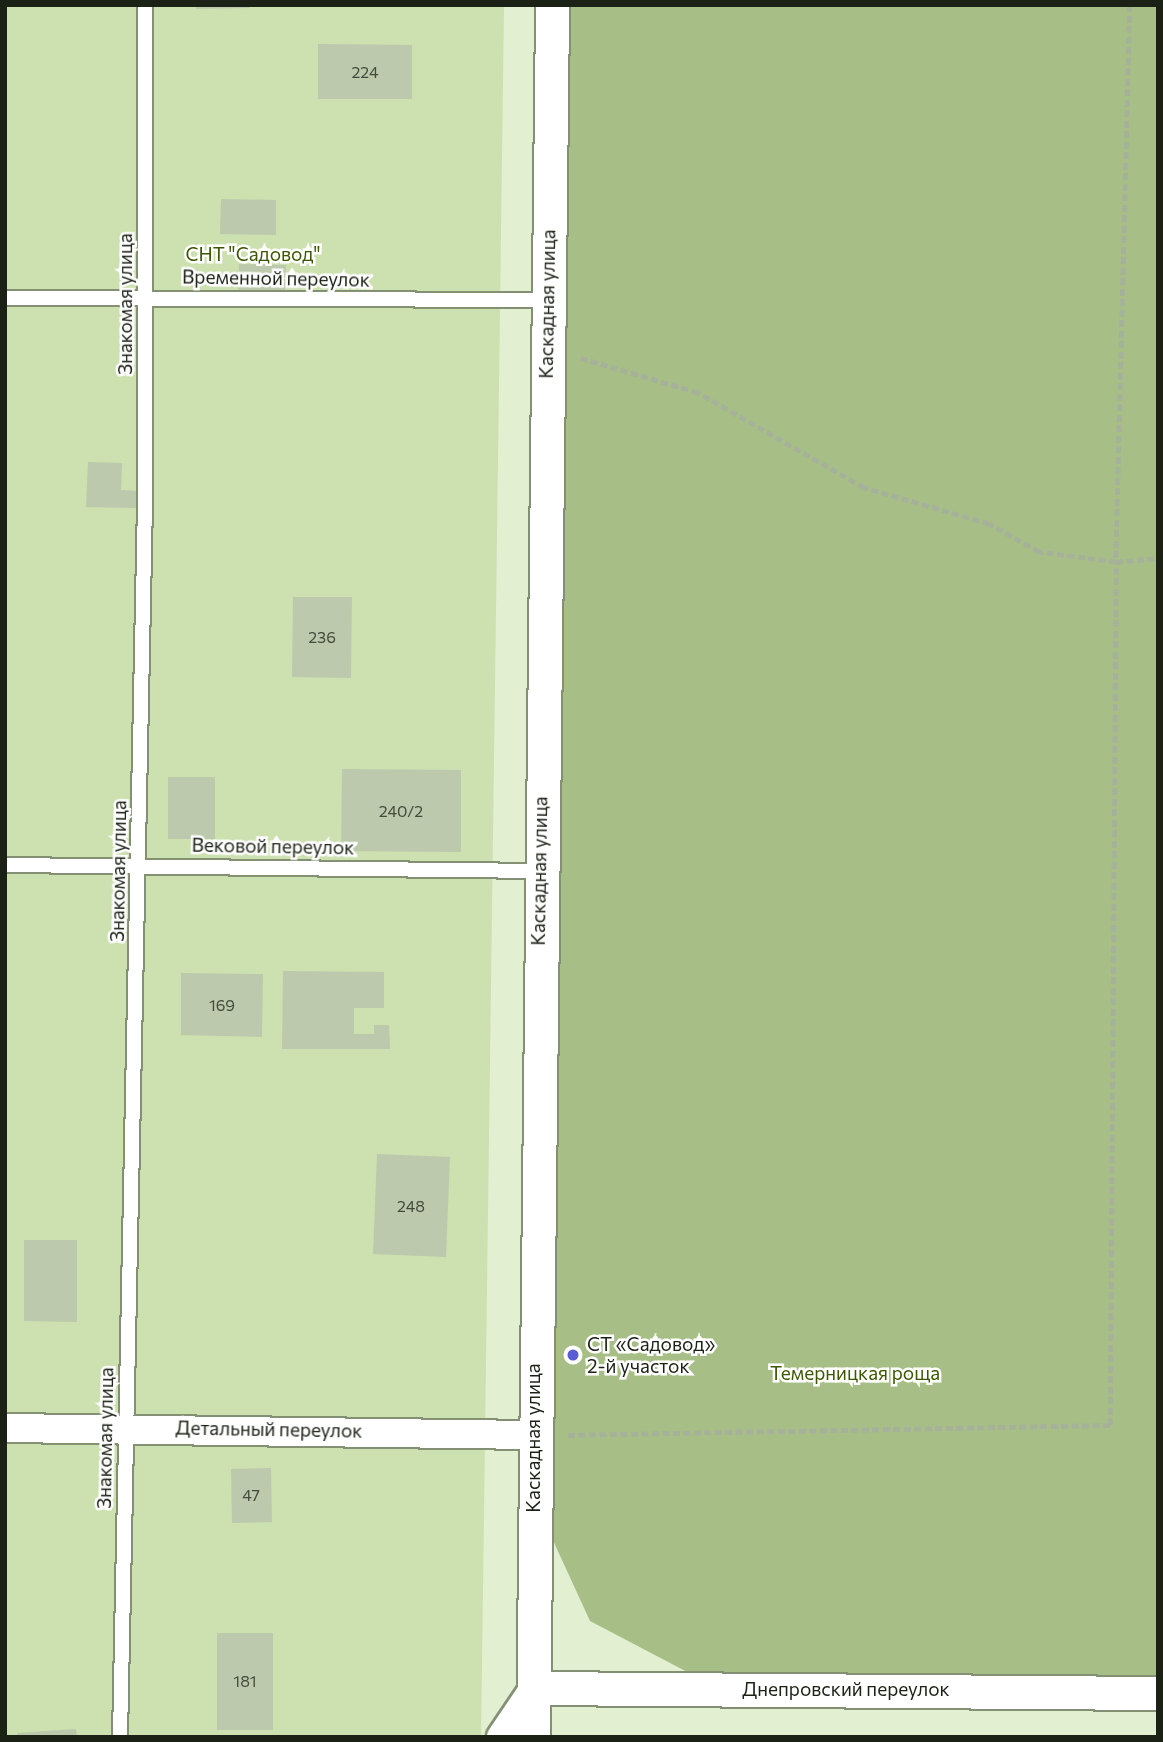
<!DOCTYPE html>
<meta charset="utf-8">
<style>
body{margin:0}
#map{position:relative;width:1163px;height:1742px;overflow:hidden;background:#e2efd1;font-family:Commissioner,sans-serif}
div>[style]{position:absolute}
.green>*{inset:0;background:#cce0b0}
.forest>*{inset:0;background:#a7bf87}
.building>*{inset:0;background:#bcc9ac}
.path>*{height:4.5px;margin-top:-2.25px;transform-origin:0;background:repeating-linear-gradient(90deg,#a6b199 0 7px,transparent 0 10.5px)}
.roads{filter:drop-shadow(2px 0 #839074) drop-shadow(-2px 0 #839074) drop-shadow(0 2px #839074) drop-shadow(0 -2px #839074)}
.service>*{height:14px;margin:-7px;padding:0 7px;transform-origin:7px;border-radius:7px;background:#fff}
.minor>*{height:28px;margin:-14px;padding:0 14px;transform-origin:14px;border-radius:14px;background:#fff}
.tertiary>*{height:33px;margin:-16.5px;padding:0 16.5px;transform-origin:16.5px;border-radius:16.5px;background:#fff}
.dots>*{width:19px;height:19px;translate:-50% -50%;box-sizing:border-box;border:4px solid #fff;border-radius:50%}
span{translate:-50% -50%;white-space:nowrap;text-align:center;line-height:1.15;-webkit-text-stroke:5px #fff;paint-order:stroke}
.number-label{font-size:16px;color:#444b3c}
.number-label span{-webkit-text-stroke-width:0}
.park-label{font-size:19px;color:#3d5700}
.street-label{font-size:19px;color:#1c2116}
.poi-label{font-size:19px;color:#1c2116}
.left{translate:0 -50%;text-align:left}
.frame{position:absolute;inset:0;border:7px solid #1c2116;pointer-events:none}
</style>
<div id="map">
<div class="green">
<div style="clip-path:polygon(5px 5px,504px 5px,481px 1737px,5px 1737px)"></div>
</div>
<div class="forest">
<div style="clip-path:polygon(562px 5px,1158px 5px,1158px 1679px,691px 1674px,590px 1621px,551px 1536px)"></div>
</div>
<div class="building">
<div style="clip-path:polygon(195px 5px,249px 5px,249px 8px,196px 9px)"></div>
<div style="clip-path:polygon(318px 44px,412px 45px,412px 99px,318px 99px)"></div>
<div style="clip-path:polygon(221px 199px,276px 200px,276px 235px,220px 234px)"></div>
<div style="clip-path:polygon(239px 264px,286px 265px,285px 292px,238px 292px)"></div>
<div style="clip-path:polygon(88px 462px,122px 463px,121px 490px,138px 491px,138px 508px,86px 507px)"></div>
<div style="clip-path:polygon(293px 597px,352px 597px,351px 678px,292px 677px)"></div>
<div style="clip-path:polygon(342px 769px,461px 770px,461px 852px,341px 851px)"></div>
<div style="clip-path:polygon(168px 777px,215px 777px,215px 839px,168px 839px)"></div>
<div style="clip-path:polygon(283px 971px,384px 972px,384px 1008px,354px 1008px,354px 1034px,374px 1034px,374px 1025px,389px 1025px,390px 1049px,282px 1049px)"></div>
<div style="clip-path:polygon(181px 973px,263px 974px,262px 1037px,181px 1035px)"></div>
<div style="clip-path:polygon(377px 1154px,450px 1157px,446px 1257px,373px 1254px)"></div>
<div style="clip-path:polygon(24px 1240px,77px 1240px,77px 1322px,24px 1321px)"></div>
<div style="clip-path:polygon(271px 1468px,272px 1522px,232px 1523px,231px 1469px)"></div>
<div style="clip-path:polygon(217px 1633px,273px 1633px,273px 1730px,217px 1730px)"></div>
<div style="clip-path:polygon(76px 1729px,77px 1737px,18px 1737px,17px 1733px)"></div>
</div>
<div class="path">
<div style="left:1130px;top:5px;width:557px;rotate:91.44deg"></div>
<div style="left:1116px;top:562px;width:42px;rotate:-5.4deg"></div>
<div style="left:568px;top:1435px;width:542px;rotate:-1.06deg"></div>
<div style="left:1110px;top:1425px;width:863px;rotate:-89.6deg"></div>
<div style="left:1116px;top:562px;width:78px;rotate:-172.6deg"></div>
<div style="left:1039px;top:552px;width:57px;rotate:-150.8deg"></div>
<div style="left:989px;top:524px;width:130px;rotate:-163.9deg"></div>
<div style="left:864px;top:488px;width:191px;rotate:-150.2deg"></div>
<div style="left:698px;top:393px;width:124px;rotate:-163.6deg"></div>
</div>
<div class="roads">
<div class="service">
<div style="left:5px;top:298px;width:542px;rotate:0.21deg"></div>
<div style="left:5px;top:865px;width:534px;rotate:0.64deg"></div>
<div style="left:120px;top:1737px;width:1232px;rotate:-88.84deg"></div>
<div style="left:145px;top:505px;width:500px;rotate:-90deg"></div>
</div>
<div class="minor">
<div style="left:5px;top:1428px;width:527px;rotate:0.76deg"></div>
<div style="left:501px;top:1737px;width:59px;rotate:-56deg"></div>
</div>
<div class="tertiary">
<div style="left:534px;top:1688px;width:624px;rotate:0.46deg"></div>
<div style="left:533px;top:1737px;width:1732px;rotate:-89.37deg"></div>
</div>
</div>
<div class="dots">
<div style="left:573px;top:1355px;background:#585dd5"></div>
</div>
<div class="number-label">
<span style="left:365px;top:72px">224</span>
<span style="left:322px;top:637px">236</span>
<span style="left:401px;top:811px">240/2</span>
<span style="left:222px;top:1005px">169</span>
<span style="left:411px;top:1206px">248</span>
<span style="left:251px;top:1495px">47</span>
<span style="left:245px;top:1681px">181</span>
</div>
<div class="park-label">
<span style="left:253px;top:254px">СНТ "Садовод"</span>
<span style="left:855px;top:1373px">Темерницкая роща</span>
</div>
<div class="street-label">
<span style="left:276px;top:278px;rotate:1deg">Временной переулок</span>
<span style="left:125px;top:304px;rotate:-90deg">Знакомая улица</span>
<span style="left:547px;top:304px;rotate:-89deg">Каскадная улица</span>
<span style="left:273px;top:846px;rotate:1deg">Вековой переулок</span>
<span style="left:118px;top:871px;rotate:-89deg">Знакомая улица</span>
<span style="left:539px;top:871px;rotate:-89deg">Каскадная улица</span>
<span style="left:269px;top:1429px;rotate:1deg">Детальный переулок</span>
<span style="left:105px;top:1438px;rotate:-89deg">Знакомая улица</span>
<span style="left:533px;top:1438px;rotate:-90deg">Каскадная улица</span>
<span style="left:846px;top:1689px">Днепровский переулок</span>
</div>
<div class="poi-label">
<span class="left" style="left:587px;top:1355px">СТ «Садовод»<br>2-й участок</span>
</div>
<div class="frame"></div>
</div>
